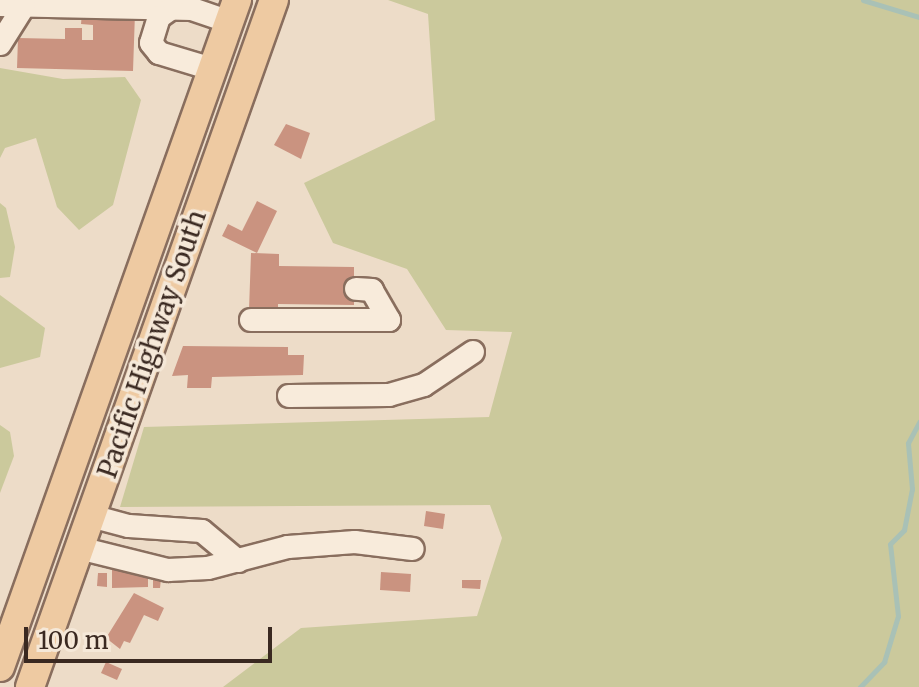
<!DOCTYPE html>
<style>
body{margin:0}
#map{position:relative;width:919px;height:687px;overflow:hidden;background:#eddcc8;font-family:Merriweather,serif}
div>[style]{position:absolute}
.green>*{inset:0;background:#cbc99c}
.stream>*{height:5px;margin:-2.5px;padding:0 2.5px;transform-origin:2.5px;border-radius:2.5px;background:#a9c1b6}
.building>*{inset:0;background:#ca9380}
.roads{filter:drop-shadow(2px 0 #896e5e) drop-shadow(-2px 0 #896e5e) drop-shadow(0 2px #896e5e) drop-shadow(0 -2px #896e5e)}
.minor>*{height:22px;margin:-11px;padding:0 11px;transform-origin:11px;border-radius:11px;background:#f8ebdb}
.major>*{height:28px;margin:-14px;padding:0 14px;transform-origin:14px;border-radius:14px;background:#eecaa2}
span{translate:-50% -50%;white-space:nowrap;text-align:center;line-height:1.15;-webkit-text-stroke:7px #f5e8d8;paint-order:stroke}
.street-label{font-size:26px;color:#3a2921}
.scale{position:absolute;left:24px;top:627px;width:248px;height:36px;box-sizing:border-box;border:4px solid #3a2921;border-top:0;padding-left:10px;font-size:24px;line-height:28px;white-space:nowrap;color:#3a2921;-webkit-text-stroke:6px #f5e8d8;paint-order:stroke}
</style>
<div id="map">
<div class="green">
<div style="clip-path:polygon(388px 0,919px 0,919px 687px,223px 687px,301px 628px,477px 616px,502px 538px,490px 505px,120px 507px,144px 427px,489px 417px,512px 332px,446px 330px,407px 269px,333px 243px,304px 183px,435px 120px,428px 14px)"></div>
<div style="clip-path:polygon(0 68px,63px 79px,125px 77px,141px 100px,113px 205px,79px 230px,57px 207px,36px 138px,5px 148px,0 158px)"></div>
<div style="clip-path:polygon(0 203px,6px 208px,15px 247px,10px 277px,0 278px)"></div>
<div style="clip-path:polygon(0 295px,45px 328px,40px 357px,0 368px)"></div>
<div style="clip-path:polygon(0 425px,10px 432px,14px 456px,0 493px)"></div>
</div>
<div class="stream">
<div style="left:863px;top:0;width:59px;rotate:16.9deg"></div>
<div style="left:860px;top:687px;width:35px;rotate:-46deg"></div>
<div style="left:884px;top:662px;width:48px;rotate:-73.1deg"></div>
<div style="left:898px;top:616px;width:72px;rotate:-96.3deg"></div>
<div style="left:890px;top:544px;width:20px;rotate:-45deg"></div>
<div style="left:904px;top:530px;width:42px;rotate:-79deg"></div>
<div style="left:912px;top:489px;width:46px;rotate:-95deg"></div>
<div style="left:908px;top:443px;width:24px;rotate:-62deg"></div>
</div>
<div class="building">
<div style="clip-path:polygon(82px 12px,135px 13px,133px 71px,17px 68px,18px 38px,65px 39px,65px 28px,82px 28px,82px 40px,93px 40px,93px 25px,81px 24px)"></div>
<div style="clip-path:polygon(286px 124px,310px 133px,301px 159px,274px 145px)"></div>
<div style="clip-path:polygon(257px 201px,277px 211px,257px 253px,222px 236px,228px 224px,242px 231px)"></div>
<div style="clip-path:polygon(251px 253px,279px 254px,279px 266px,354px 267px,354px 305px,278px 304px,278px 310px,249px 310px)"></div>
<div style="clip-path:polygon(183px 346px,288px 347px,288px 355px,304px 355px,303px 375px,212px 377px,211px 388px,187px 388px,188px 375px,172px 376px)"></div>
<div style="clip-path:polygon(426px 511px,445px 514px,443px 529px,424px 526px)"></div>
<div style="clip-path:polygon(112px 569px,148px 569px,148px 587px,112px 588px)"></div>
<div style="clip-path:polygon(381px 572px,411px 574px,410px 592px,380px 590px)"></div>
<div style="clip-path:polygon(98px 573px,107px 573px,107px 587px,97px 586px)"></div>
<div style="clip-path:polygon(153px 578px,161px 579px,160px 588px,153px 588px)"></div>
<div style="clip-path:polygon(462px 580px,481px 580px,480px 589px,462px 588px)"></div>
<div style="clip-path:polygon(134px 593px,164px 608px,158px 621px,144px 615px,130px 643px,124px 641px,120px 649px,106px 638px)"></div>
<div style="clip-path:polygon(106px 662px,122px 669px,117px 680px,101px 673px)"></div>
</div>
<div class="roads">
<div class="minor">
<div style="left:0;top:5px;width:192px;rotate:1.2deg"></div>
<div style="left:192px;top:9px;width:39px;rotate:19deg"></div>
<div style="left:172px;top:8px;width:16px;rotate:145deg"></div>
<div style="left:159px;top:17px;width:27px;rotate:107deg"></div>
<div style="left:151px;top:43px;width:13px;rotate:51deg"></div>
<div style="left:159px;top:53px;width:55px;rotate:16.8deg"></div>
<div style="left:0;top:44px;width:45px;rotate:-57.7deg"></div>
<div style="left:251px;top:320px;width:138px"></div>
<div style="left:389px;top:320px;width:34px;rotate:-120deg"></div>
<div style="left:372px;top:290px;width:16px;rotate:-176deg"></div>
<div style="left:289px;top:396px;width:100px;rotate:-0.6deg"></div>
<div style="left:389px;top:395px;width:36px;rotate:-16deg"></div>
<div style="left:424px;top:385px;width:59px;rotate:-34deg"></div>
<div style="left:91px;top:516px;width:39px;rotate:15deg"></div>
<div style="left:129px;top:526px;width:73px;rotate:3.9deg"></div>
<div style="left:202px;top:531px;width:47px;rotate:39.8deg"></div>
<div style="left:79px;top:548px;width:92px;rotate:13.9deg"></div>
<div style="left:168px;top:570px;width:40px;rotate:-2.9deg"></div>
<div style="left:208px;top:568px;width:83px;rotate:-14.7deg"></div>
<div style="left:288px;top:547px;width:67px;rotate:-4.3deg"></div>
<div style="left:355px;top:542px;width:58px;rotate:6.9deg"></div>
</div>
<div class="major">
<div style="left:0;top:667px;width:708px;rotate:-70.44deg"></div>
<div style="left:30px;top:687px;width:729px;rotate:-70.45deg"></div>
</div>
</div>
<div class="street-label">
<span style="left:152px;top:344px;rotate:-71deg">Pacific Highway South</span>
</div>
<div class="scale">100 m</div>
</div>
